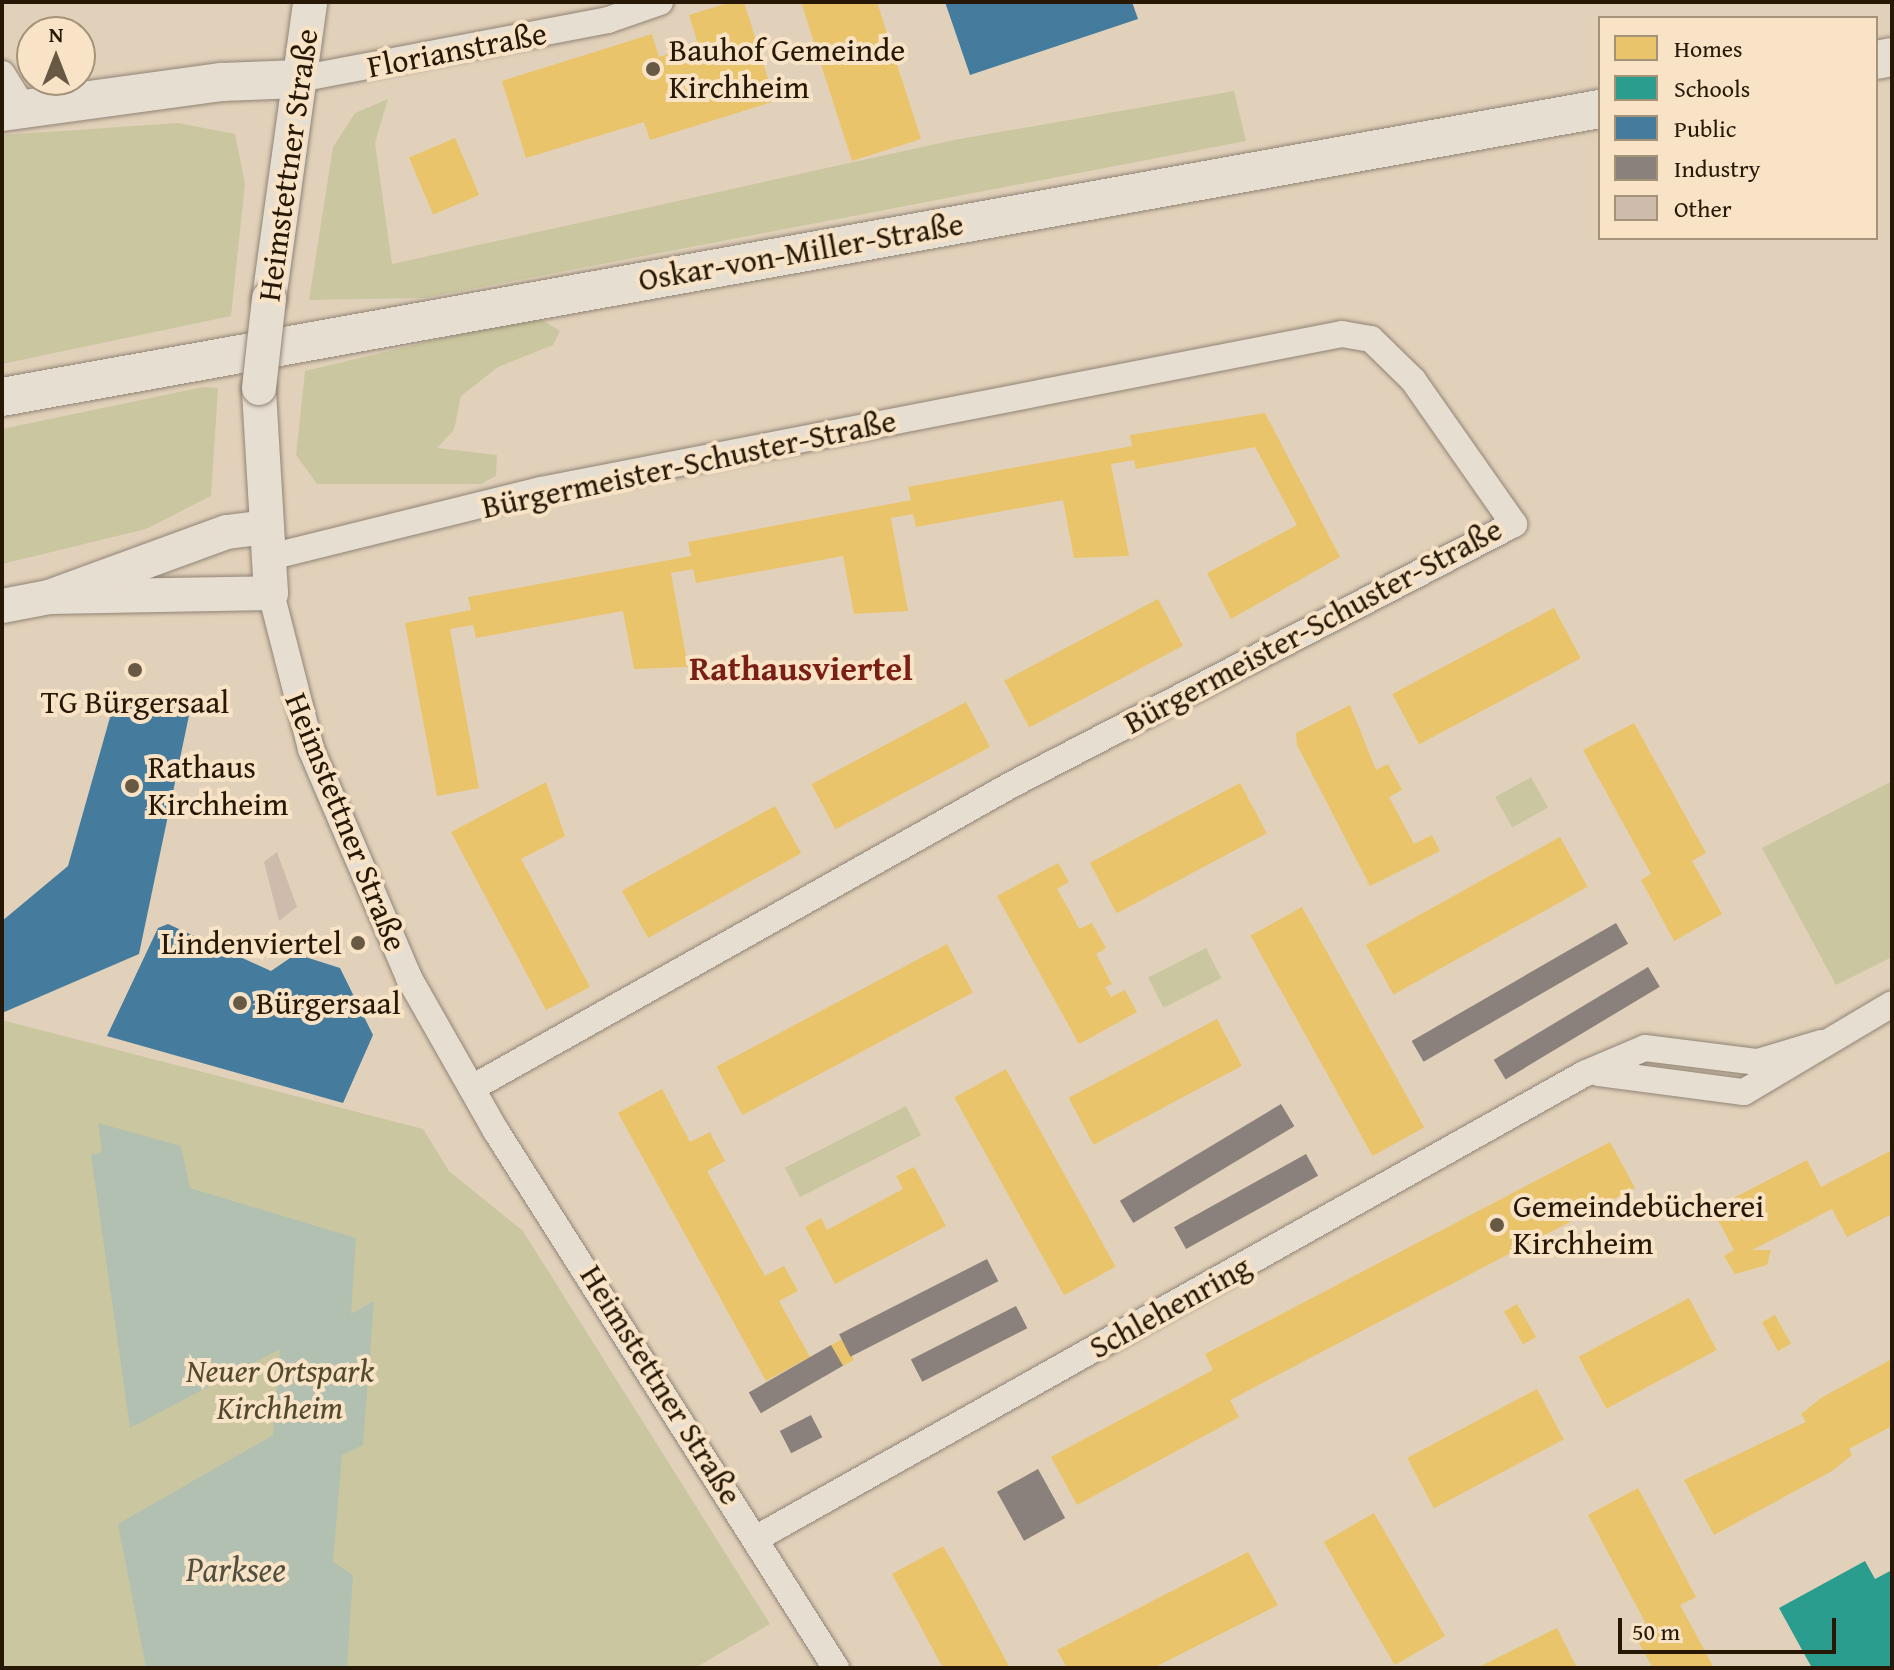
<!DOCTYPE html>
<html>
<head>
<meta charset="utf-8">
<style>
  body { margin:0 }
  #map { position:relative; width:1894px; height:1670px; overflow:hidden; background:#e2d1ba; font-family:"Gentium Book Plus",serif }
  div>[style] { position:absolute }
  .green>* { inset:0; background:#cac7a0; transform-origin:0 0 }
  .water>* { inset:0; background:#b1c0b0 }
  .homes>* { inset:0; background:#e9c46a; transform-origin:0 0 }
  .schools>* { inset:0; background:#2a9d8f }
  .public>* { inset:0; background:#457b9d }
  .industry>* { inset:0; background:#8a817c; transform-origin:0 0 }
  .building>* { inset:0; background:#cebbab }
  .roads { filter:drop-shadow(0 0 2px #908475) drop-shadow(0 0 2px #908475) }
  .minor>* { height:26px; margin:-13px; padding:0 13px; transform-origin:13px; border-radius:13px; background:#e7ded2 }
  .tertiary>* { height:34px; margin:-17px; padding:0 17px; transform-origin:17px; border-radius:17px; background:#e7ded2 }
  .secondary>* { height:38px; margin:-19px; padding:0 19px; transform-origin:19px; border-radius:19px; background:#e7ded2 }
  .bridges { filter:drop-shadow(0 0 2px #908475) drop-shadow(0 0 2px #908475) }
  .tertiary-bridge>* { height:34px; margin:-17px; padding:0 17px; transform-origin:17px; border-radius:17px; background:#e7ded2 }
  .dots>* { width:22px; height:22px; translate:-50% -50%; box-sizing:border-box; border:4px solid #f8e3c6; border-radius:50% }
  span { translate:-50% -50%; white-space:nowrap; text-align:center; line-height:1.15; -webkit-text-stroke:8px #f8e3c6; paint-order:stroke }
  .street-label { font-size:32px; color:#271806 }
  .poi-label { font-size:32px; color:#271806 }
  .left { translate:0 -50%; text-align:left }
  .right { translate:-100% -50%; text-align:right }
  .park-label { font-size:32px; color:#524a2e; font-style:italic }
  .neighbourhood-label { font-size:34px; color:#7a1f14; font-weight:700 }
  .water-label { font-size:34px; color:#505040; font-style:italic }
  .frame { position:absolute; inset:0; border:4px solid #271806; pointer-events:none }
  .legend { position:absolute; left:1598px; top:16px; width:280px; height:224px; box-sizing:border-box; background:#f8e3c6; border:2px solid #a49279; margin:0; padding:10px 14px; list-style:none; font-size:24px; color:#271806 }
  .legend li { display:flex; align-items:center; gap:16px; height:40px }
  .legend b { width:40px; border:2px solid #a49279 }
  .north { position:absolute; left:16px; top:16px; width:80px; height:80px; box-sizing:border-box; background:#f8e3c6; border:2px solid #a49279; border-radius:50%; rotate:0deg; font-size:22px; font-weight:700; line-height:32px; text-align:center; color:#271806 }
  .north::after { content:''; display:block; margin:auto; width:28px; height:36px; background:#685945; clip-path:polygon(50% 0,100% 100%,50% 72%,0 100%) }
  .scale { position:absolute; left:1618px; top:1618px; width:218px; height:36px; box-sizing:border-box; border:4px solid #271806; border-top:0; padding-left:10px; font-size:24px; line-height:28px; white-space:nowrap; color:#271806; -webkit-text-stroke:6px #f8e3c6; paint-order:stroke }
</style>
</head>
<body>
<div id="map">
  <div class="green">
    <i style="clip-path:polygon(1234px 91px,1246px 141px,424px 298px,309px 300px,333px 147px,355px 113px,388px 99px,375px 143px,392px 264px,954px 140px)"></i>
    <i style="clip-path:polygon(178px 123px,235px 134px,245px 184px,231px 316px,2px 364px,2px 135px)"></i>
    <i style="clip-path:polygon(536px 316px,560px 331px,553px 345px,498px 367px,461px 396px,454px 430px,437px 448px,497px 455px,496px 476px,481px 484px,317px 484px,296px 455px,305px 371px)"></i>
    <i style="clip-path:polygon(203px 387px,218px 388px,211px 496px,146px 529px,2px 564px,2px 429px)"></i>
    <i style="left:1531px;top:777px;width:35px;height:41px;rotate:61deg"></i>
    <i style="clip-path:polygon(1892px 781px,1892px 957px,1836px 985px,1762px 848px)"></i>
    <i style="left:1206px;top:948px;width:34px;height:65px;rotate:63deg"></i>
    <i style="clip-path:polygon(2px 1020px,423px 1129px,449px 1171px,523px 1231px,770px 1624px,695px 1668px,2px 1668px)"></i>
    <i style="left:906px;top:1106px;width:33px;height:136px;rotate:63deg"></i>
  </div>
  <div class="water">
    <i style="clip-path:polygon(98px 1123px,181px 1146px,190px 1188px,356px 1238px,351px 1314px,374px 1301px,363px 1445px,342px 1455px,333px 1562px,353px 1575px,347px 1668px,146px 1668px,118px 1524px,273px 1435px,280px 1349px,130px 1428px,91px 1155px,102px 1152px)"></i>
  </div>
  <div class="homes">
    <i style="clip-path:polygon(731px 2px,744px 2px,775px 101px,650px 140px,644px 122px,526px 158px,502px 81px,652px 34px,659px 57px,698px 44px,689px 15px)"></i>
    <i style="clip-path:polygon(801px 2px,877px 2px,921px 139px,852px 161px)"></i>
    <i style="left:455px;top:138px;width:62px;height:50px;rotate:67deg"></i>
    <i style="clip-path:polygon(1265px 413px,1340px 557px,1231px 619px,1207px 573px,1297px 525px,1255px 447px,1136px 469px,1134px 460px,1111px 464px,1129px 556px,1074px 558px,1063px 500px,916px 527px,913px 514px,891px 518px,908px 611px,854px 614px,843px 556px,696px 583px,693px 569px,671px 573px,688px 667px,634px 669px,623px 611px,476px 638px,473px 625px,450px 629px,479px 788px,437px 796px,405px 623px,471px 610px,468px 597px,691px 556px,688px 542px,911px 500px,908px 487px,1132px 446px,1130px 435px)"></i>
    <i style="left:1158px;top:599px;width:53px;height:174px;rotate:62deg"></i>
    <i style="left:1554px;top:608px;width:57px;height:183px;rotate:62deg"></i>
    <i style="left:966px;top:702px;width:51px;height:175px;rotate:62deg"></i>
    <i style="clip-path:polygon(1350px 705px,1376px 770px,1388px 764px,1402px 790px,1389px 797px,1414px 844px,1432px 835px,1440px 851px,1370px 886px,1297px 745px,1296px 733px)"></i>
    <i style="clip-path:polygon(1634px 723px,1706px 853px,1692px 861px,1722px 914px,1674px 941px,1641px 880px,1651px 874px,1583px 750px)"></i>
    <i style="clip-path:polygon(546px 782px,565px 836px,521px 859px,590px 987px,546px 1010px,451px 832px)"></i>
    <i style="left:1240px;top:783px;width:57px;height:170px;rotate:62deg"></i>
    <i style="left:775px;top:806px;width:54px;height:175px;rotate:61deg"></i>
    <i style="left:1560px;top:837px;width:57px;height:222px;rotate:61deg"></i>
    <i style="clip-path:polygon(1058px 863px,1069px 882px,1057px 889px,1073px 917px,1079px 929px,1092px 923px,1106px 948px,1096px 954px,1112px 984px,1105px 987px,1111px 997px,1125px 990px,1137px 1012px,1079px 1044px,997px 896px)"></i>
    <i style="left:1302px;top:907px;width:252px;height:59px;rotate:61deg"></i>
    <i style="left:947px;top:944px;width:55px;height:261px;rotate:62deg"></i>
    <i style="left:1217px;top:1019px;width:53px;height:168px;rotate:62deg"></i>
    <i style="left:1006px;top:1069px;width:226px;height:59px;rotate:61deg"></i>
    <i style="clip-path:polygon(662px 1089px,690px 1142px,710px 1132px,717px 1146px,725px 1161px,707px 1171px,765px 1276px,784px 1266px,798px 1291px,779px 1301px,810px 1357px,766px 1381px,618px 1113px)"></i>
    <i style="clip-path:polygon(1610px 1142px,1635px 1188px,1230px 1400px,1239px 1417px,1077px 1505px,1051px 1457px,1213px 1370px,1205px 1354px)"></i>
    <i style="clip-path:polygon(1892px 1150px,1892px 1214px,1847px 1237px,1832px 1209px,1752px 1250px,1771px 1250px,1767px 1265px,1735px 1274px,1724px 1256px,1734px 1250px,1712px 1209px,1807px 1160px,1821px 1187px)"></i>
    <i style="clip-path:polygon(914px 1167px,946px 1226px,835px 1284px,805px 1227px,821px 1218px,827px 1230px,903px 1189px,896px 1176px)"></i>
    <i style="left:1689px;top:1298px;width:59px;height:125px;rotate:62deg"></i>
    <i style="left:1517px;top:1304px;width:38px;height:15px;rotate:60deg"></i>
    <i style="left:1775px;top:1315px;width:33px;height:15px;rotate:61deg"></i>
    <i style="left:842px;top:1339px;width:24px;height:13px;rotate:60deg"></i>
    <i style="clip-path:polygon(1892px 1359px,1892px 1426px,1849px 1449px,1852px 1455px,1832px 1471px,1714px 1535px,1684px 1480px,1806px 1422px,1801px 1414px,1821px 1398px)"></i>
    <i style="left:1537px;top:1389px;width:57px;height:147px;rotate:62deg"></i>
    <i style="clip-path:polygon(1638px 1488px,1696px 1597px,1680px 1605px,1714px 1668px,1653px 1668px,1632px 1631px,1646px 1624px,1588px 1515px)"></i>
    <i style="left:1374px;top:1513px;width:142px;height:58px;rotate:60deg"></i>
    <i style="clip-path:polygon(943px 1546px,966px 1586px,1010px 1668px,943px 1668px,903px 1594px,892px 1574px)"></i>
    <i style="clip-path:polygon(1248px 1552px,1278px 1605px,1153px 1668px,1067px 1668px,1057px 1650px)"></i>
    <i style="clip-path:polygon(1557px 1628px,1577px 1668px,1477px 1668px)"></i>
  </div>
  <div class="schools">
    <i style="clip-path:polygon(1865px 1561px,1875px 1579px,1892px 1570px,1892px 1667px,1812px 1668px,1779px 1608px)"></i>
  </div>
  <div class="public">
    <i style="clip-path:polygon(945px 2px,1132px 2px,1138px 19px,970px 75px)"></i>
    <i style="clip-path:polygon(116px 696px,191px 706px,139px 954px,2px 1013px,2px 921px,68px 866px)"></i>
    <i style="clip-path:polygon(168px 924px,271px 971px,296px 954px,340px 968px,373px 1035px,343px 1103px,107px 1036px,158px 928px)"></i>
  </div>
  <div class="industry">
    <i style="left:1616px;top:923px;width:24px;height:236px;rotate:60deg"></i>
    <i style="left:1648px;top:967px;width:23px;height:180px;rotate:59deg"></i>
    <i style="left:1281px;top:1104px;width:26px;height:188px;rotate:59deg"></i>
    <i style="left:1306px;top:1154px;width:25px;height:151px;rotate:61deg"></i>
    <i style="left:987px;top:1259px;width:25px;height:166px;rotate:63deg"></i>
    <i style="left:1016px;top:1306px;width:25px;height:118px;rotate:63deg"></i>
    <i style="left:831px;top:1345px;width:24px;height:95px;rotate:60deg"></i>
    <i style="left:811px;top:1415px;width:25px;height:35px;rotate:63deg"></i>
    <i style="left:1038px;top:1469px;width:56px;height:47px;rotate:61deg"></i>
  </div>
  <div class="building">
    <i style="clip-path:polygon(277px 852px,297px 907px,279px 921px,264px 862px)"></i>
  </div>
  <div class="roads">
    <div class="minor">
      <i style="left:2px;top:74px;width:40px;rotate:58deg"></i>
      <i style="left:299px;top:79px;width:315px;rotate:-10.8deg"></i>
      <i style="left:608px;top:20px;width:55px;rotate:-19.1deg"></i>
      <i style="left:266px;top:558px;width:283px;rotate:-13.9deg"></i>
      <i style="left:541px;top:490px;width:816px;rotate:-11.02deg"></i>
      <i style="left:1342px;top:334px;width:29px;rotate:10deg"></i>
      <i style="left:1371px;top:339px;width:59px;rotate:44.3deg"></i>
      <i style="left:1413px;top:380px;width:176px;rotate:55deg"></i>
      <i style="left:1514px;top:524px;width:567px;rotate:152.58deg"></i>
      <i style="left:1011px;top:785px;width:618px;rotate:150.66deg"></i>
      <i style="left:271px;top:593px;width:161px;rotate:75.6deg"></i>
      <i style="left:311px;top:749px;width:249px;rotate:66.8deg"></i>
      <i style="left:409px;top:978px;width:176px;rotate:60.4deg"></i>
      <i style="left:496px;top:1131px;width:636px;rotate:57.66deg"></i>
      <i style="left:1599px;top:1073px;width:146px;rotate:7.5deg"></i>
      <i style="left:1744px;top:1092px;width:172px;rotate:-30.7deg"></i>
      <i style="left:755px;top:1539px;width:951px;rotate:-29.29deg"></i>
      <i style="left:1584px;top:1074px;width:66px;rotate:-23.1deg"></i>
      <i style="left:1645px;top:1048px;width:114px;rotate:7.1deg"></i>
      <i style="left:1758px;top:1062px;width:66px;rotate:-16.8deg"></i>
    </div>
    <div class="tertiary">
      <i style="left:269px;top:299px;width:300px;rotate:-82.1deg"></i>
      <i style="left:49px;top:597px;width:222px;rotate:-1deg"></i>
      <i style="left:271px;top:593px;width:205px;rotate:-93.4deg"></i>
      <i style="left:2px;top:606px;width:48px;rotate:-10.8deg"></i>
      <i style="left:49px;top:597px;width:189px;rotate:-20.1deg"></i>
      <i style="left:227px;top:532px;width:35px;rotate:-7deg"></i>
    </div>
    <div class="secondary">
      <i style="left:1876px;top:60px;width:16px;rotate:-11deg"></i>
      <i style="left:2px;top:112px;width:222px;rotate:-7.8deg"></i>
      <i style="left:222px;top:82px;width:77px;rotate:-2.2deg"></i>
      <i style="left:2px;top:397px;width:1624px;rotate:-10.22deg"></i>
    </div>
  </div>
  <div class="bridges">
    <div class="tertiary-bridge">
      <i style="left:259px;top:388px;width:90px;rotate:-83.6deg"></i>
    </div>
  </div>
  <div class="dots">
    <i style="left:653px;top:69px;background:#685945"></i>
    <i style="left:135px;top:670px;background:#685945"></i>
    <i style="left:132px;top:786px;background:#685945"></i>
    <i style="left:358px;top:943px;background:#685945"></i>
    <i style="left:240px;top:1003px;background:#685945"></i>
    <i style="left:1497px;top:1225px;background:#685945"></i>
  </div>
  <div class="street-label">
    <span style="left:457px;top:50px;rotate:-11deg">Florianstraße</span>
    <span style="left:288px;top:165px;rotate:-82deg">Heimstettner Straße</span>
    <span style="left:801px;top:252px;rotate:-10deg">Oskar-von-Miller-Straße</span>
    <span style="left:689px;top:464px;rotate:-12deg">Bürgermeister-Schuster-Straße</span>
    <span style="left:1313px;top:626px;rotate:-28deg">Bürgermeister-Schuster-Straße</span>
    <span style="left:346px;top:822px;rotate:68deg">Heimstettner Straße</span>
    <span style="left:1170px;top:1307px;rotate:-29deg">Schlehenring</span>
    <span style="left:661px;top:1385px;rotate:58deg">Heimstettner Straße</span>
  </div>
  <div class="poi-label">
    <span class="left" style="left:669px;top:69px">Bauhof Gemeinde<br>Kirchheim</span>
    <span style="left:135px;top:702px">TG Bürgersaal</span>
    <span class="left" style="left:148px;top:786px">Rathaus<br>Kirchheim</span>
    <span class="right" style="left:342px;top:943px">Lindenviertel</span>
    <span class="left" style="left:256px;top:1003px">Bürgersaal</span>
    <span class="left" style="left:1513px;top:1225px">Gemeindebücherei<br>Kirchheim</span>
  </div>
  <div class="park-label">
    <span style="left:280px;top:1390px">Neuer Ortspark<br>Kirchheim</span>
  </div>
  <div class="neighbourhood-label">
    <span style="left:801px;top:668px">Rathausviertel</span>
  </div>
  <div class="water-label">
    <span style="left:236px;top:1569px">Parksee</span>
  </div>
  <div class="frame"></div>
  <ul class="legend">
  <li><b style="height:22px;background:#e9c46a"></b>Homes</li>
  <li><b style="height:22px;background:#2a9d8f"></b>Schools</li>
  <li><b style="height:22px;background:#457b9d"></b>Public</li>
  <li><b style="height:22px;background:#8a817c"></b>Industry</li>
  <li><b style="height:22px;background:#cebbab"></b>Other</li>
  </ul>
  <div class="north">N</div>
  <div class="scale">50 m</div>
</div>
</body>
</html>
